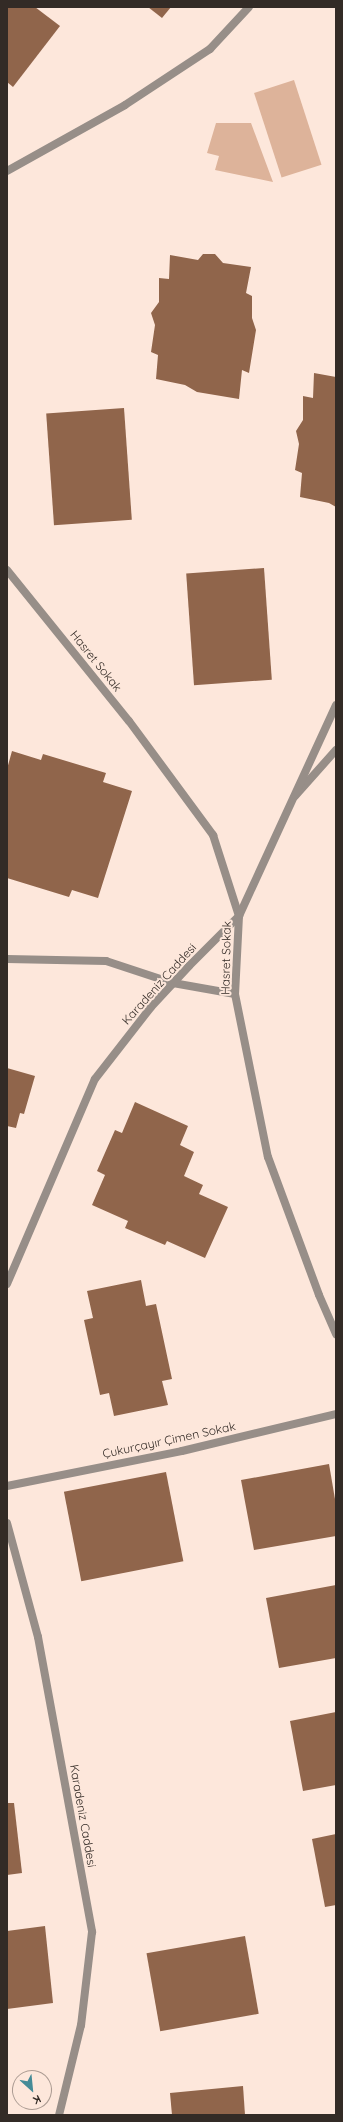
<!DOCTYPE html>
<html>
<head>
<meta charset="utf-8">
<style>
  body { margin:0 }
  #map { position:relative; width:343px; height:2122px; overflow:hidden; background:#fde7db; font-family:Quicksand,sans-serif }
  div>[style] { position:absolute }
  .green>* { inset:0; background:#ddb39a; transform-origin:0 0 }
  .building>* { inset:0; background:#90654b; transform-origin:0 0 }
  .service>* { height:8px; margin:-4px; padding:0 4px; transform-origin:4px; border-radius:4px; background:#978e88 }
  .minor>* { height:8px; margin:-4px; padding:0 4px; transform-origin:4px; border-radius:4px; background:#978e88 }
  .tertiary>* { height:8px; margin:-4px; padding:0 4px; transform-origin:4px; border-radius:4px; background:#978e88 }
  span { translate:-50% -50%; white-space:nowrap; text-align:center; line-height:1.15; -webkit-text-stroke:4px #fde7db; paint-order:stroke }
  .street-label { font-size:12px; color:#332b26 }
  .frame { position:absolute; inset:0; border:8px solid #332b26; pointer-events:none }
  .north { position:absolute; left:12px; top:2070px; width:40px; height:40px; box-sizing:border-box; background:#fde7db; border:1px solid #ac9c93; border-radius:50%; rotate:153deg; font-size:11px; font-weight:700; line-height:16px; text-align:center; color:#332b26 }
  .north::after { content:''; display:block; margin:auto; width:14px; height:18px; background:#458b97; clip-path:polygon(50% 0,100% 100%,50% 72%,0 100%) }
</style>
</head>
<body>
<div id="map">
  <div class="green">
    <i style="left:294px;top:80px;width:89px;height:42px;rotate:72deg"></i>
    <i style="clip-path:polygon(216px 123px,251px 123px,273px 182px,215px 170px,219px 156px,207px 153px)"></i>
  </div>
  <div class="building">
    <i style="clip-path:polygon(7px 7px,35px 7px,60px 26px,13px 87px,7px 82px)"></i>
    <i style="clip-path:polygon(148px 7px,171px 7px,162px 18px)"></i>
    <i style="clip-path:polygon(203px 254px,215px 254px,223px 263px,251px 267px,246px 293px,252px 296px,252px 318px,256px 330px,249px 373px,242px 370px,239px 399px,197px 392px,185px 385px,156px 379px,158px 355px,151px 352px,155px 325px,151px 313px,159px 302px,159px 278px,169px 279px,170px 255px,198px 260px)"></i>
    <i style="clip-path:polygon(314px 373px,336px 377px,336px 507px,329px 503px,300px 497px,302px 473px,295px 470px,299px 444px,296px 431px,303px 420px,303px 396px,313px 398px)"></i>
    <i style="left:124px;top:408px;width:112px;height:78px;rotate:86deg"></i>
    <i style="left:264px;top:568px;width:112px;height:78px;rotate:86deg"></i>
    <i style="clip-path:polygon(12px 751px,41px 760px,43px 754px,106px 773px,103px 782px,132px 791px,98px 898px,72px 890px,69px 897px,7px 878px,7px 769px)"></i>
    <i style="clip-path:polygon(7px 1068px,35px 1076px,24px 1114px,20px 1113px,16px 1128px,7px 1126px)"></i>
    <i style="clip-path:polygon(135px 1102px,188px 1126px,180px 1145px,194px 1152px,184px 1176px,203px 1185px,199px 1194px,228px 1207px,205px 1258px,167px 1241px,165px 1245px,125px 1228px,128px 1221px,92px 1205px,105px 1175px,97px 1171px,115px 1130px,122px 1133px)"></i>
    <i style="clip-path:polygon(141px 1280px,146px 1306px,156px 1304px,172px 1379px,162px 1381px,168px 1405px,114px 1416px,109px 1393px,100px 1395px,84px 1320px,93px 1318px,87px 1291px)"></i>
    <i style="clip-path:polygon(329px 1464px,336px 1505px,336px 1536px,254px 1550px,241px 1480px)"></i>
    <i style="left:166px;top:1472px;width:91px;height:104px;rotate:79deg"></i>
    <i style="clip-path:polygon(336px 1585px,336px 1658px,279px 1668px,266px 1598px)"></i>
    <i style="clip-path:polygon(336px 1712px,336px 1785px,303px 1791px,290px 1721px)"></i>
    <i style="clip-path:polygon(7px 1803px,14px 1803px,22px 1873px,7px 1875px)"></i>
    <i style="clip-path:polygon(336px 1834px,336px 1905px,325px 1907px,312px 1839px)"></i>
    <i style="clip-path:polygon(45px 1926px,53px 2003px,7px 2009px,7px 1931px)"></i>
    <i style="left:245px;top:1936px;width:79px;height:100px;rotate:80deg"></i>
    <i style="clip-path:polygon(243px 2086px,245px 2115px,172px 2115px,170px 2093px)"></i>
  </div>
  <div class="service">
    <i style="left:295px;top:796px;width:62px;rotate:-48.3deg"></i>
  </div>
  <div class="minor">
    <i style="left:7px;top:171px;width:135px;rotate:-29.2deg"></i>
    <i style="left:125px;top:105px;width:102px;rotate:-33.4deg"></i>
    <i style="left:210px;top:49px;width:57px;rotate:-47.1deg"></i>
    <i style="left:7px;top:959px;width:99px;rotate:1.2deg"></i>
    <i style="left:106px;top:961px;width:71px;rotate:18.2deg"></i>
    <i style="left:173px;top:983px;width:63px;rotate:10.1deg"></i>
    <i style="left:7px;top:1486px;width:178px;rotate:-11.3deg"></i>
    <i style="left:182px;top:1451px;width:158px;rotate:-13.5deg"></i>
    <i style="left:7px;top:1523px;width:118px;rotate:74.8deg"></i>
    <i style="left:38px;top:1637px;width:300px;rotate:79.6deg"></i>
    <i style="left:92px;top:1932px;width:94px;rotate:96.7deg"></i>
    <i style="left:81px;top:2025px;width:93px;rotate:103.7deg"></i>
  </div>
  <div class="tertiary">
    <i style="left:7px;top:570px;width:194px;rotate:51.1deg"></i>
    <i style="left:129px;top:721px;width:142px;rotate:53.6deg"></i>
    <i style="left:213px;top:835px;width:85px;rotate:72.2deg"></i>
    <i style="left:239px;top:916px;width:78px;rotate:92.9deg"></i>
    <i style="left:235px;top:994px;width:166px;rotate:78.6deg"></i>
    <i style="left:268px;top:1157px;width:147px;rotate:69.7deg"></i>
    <i style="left:319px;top:1295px;width:43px;rotate:66.4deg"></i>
    <i style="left:7px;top:1284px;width:223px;rotate:-66.8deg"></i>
    <i style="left:95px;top:1079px;width:91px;rotate:-52.1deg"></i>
    <i style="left:151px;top:1007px;width:56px;rotate:-47.2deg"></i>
    <i style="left:189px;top:966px;width:71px;rotate:-45deg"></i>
    <i style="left:239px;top:916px;width:232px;rotate:-65.3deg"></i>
  </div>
  <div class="street-label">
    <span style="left:96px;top:661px;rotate:51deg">Hasret Sokak</span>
    <span style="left:226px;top:958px;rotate:-89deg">Hasret Sokak</span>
    <span style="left:159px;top:984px;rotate:-48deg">Karadeniz Caddesi</span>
    <span style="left:169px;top:1440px;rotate:-12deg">Çukurçayır Çimen Sokak</span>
    <span style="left:83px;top:1816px;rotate:80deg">Karadeniz Caddesi</span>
  </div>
  <div class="frame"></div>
  <div class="north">K</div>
</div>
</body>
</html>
